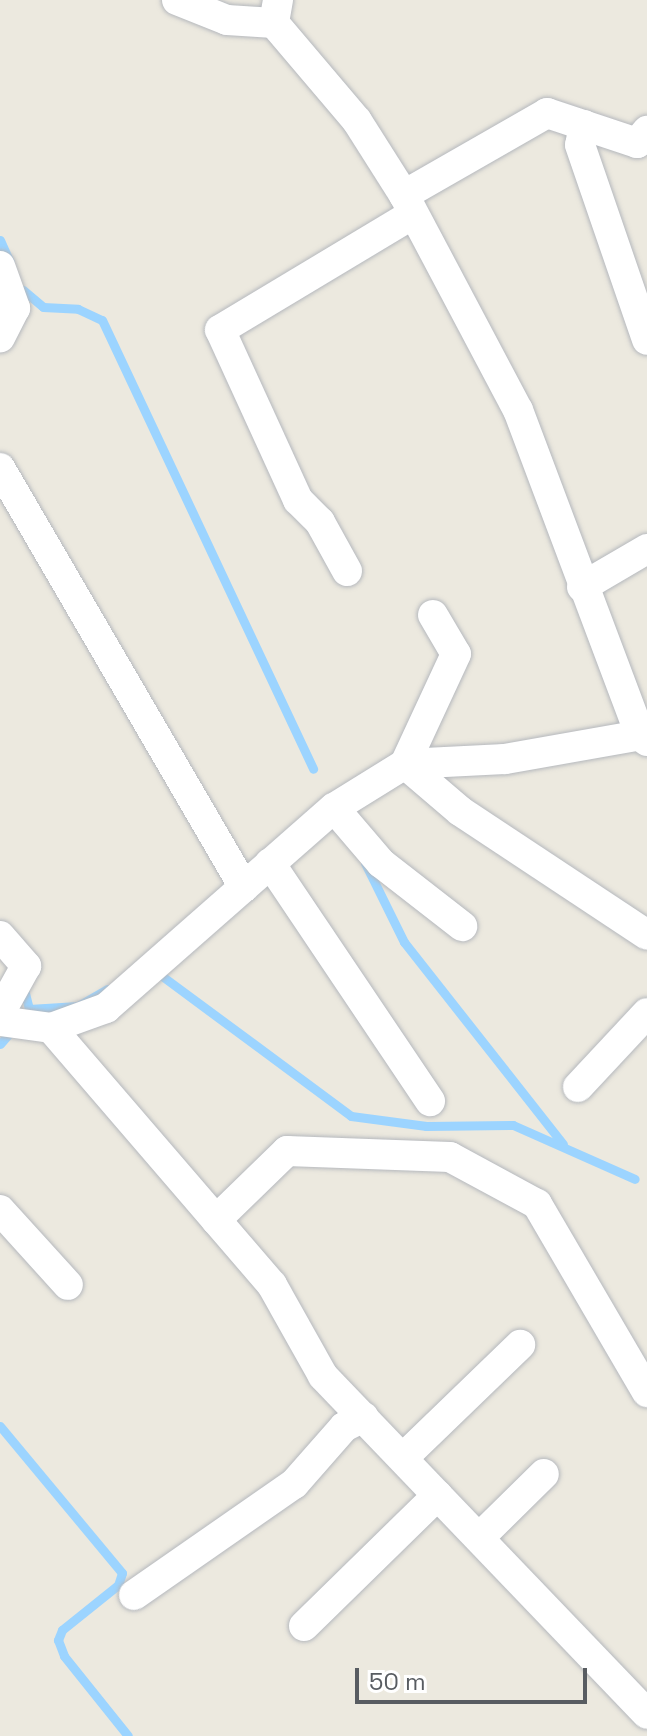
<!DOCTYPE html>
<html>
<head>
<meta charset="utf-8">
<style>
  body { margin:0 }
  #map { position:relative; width:647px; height:1736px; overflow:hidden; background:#ece9df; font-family:"Space Grotesk",sans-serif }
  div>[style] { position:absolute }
  .stream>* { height:9px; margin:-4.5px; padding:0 4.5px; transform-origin:4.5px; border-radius:4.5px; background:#9cd4ff }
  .roads { filter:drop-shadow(0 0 2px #b5b8bd) drop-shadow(0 0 2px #b5b8bd) }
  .minor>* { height:30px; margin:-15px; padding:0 15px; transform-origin:15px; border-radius:15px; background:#fff }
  span { translate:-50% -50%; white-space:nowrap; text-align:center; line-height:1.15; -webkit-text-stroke:7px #fff; paint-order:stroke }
  .scale { position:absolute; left:355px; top:1668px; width:232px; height:36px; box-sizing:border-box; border:4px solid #585c61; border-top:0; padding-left:10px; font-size:24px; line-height:28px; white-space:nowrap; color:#585c61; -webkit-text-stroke:6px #fff; paint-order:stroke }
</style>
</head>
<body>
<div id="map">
  <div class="stream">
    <i style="left:0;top:240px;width:24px;rotate:66deg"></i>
    <i style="left:23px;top:290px;width:26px;rotate:40deg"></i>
    <i style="left:43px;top:307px;width:35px;rotate:3deg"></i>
    <i style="left:78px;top:309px;width:26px;rotate:25deg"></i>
    <i style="left:102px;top:320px;width:496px;rotate:64.8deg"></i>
    <i style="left:365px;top:863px;width:88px;rotate:63.7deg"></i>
    <i style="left:404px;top:942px;width:257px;rotate:51.8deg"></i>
    <i style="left:162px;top:976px;width:235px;rotate:36.5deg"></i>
    <i style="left:351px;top:1116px;width:76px;rotate:7.6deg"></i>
    <i style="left:426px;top:1126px;width:87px;rotate:-0.7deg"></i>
    <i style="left:513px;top:1125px;width:133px;rotate:23.9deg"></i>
    <i style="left:24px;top:989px;width:21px;rotate:76deg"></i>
    <i style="left:29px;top:1009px;width:49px;rotate:-3.5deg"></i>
    <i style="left:78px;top:1006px;width:34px;rotate:-30deg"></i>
    <i style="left:0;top:1044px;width:23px;rotate:-49deg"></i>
    <i style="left:0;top:1426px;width:191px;rotate:50.3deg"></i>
    <i style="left:122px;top:1573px;width:13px;rotate:108deg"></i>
    <i style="left:118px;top:1585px;width:72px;rotate:141.2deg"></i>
    <i style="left:62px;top:1630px;width:11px;rotate:112deg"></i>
    <i style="left:58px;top:1640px;width:17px;rotate:69deg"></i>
    <i style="left:64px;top:1656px;width:102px;rotate:51.3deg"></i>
  </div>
  <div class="roads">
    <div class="minor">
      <i style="left:177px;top:0;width:54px;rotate:21.8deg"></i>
      <i style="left:227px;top:20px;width:47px;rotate:3.7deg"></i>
      <i style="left:278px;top:0;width:23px;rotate:100deg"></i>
      <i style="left:274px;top:23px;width:128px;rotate:49.7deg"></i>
      <i style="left:357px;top:121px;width:88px;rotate:57.6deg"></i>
      <i style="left:404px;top:195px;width:243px;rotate:62.1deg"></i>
      <i style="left:518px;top:410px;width:347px;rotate:69.4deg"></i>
      <i style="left:640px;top:735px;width:9px;rotate:41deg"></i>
      <i style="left:584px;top:125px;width:20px;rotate:101deg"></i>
      <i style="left:580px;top:145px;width:206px;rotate:71deg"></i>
      <i style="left:404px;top:195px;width:165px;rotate:-29.8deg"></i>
      <i style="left:547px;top:113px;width:95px;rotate:18.4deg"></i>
      <i style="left:637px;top:143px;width:16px;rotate:-50deg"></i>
      <i style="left:0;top:266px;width:45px;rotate:70.3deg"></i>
      <i style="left:15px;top:308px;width:33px;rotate:117deg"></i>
      <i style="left:0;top:468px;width:485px;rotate:59.8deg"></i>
      <i style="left:347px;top:571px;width:56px;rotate:-118.9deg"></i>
      <i style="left:320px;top:522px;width:31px;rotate:-135deg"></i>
      <i style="left:298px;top:500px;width:187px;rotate:-114.6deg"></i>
      <i style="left:220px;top:330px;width:225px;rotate:-31deg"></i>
      <i style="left:582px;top:587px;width:75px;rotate:-30.3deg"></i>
      <i style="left:433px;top:615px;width:45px;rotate:59.5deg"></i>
      <i style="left:456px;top:654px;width:121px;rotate:114.9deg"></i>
      <i style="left:405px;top:764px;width:72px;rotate:40.5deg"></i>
      <i style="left:460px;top:811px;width:224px;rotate:33.5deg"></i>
      <i style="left:334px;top:808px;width:72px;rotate:49.5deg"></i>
      <i style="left:381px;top:863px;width:103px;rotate:37.9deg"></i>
      <i style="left:270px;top:863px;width:287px;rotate:56.1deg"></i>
      <i style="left:0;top:936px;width:40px;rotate:49deg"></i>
      <i style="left:26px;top:966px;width:54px;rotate:119deg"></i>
      <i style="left:0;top:1021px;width:51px;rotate:7.8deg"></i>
      <i style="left:51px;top:1028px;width:59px;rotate:-20deg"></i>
      <i style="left:106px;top:1008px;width:303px;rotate:-41.3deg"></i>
      <i style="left:334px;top:808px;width:84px;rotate:-31.8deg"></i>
      <i style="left:405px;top:764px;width:100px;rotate:-2.9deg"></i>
      <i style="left:505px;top:759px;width:144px;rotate:-10deg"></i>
      <i style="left:51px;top:1028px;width:339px;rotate:49.3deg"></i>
      <i style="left:272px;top:1285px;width:104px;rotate:60.7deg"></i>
      <i style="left:323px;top:1376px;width:468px;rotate:46.2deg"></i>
      <i style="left:578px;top:1087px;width:101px;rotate:-47deg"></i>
      <i style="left:0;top:1210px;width:101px;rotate:47.8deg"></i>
      <i style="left:216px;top:1220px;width:99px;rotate:-44.2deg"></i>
      <i style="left:287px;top:1151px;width:163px;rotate:2.1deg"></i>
      <i style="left:450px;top:1157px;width:99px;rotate:28.4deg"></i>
      <i style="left:537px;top:1204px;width:218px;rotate:59.7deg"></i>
      <i style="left:403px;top:1458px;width:163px;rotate:-44deg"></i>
      <i style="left:479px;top:1538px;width:91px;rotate:-44.6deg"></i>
      <i style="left:134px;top:1595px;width:195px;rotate:-34.8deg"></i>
      <i style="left:294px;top:1484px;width:76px;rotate:-48.7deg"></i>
      <i style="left:344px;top:1427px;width:22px;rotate:-27deg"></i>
      <i style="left:304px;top:1626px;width:187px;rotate:-44.4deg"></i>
    </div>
  </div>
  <div class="scale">50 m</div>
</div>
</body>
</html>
